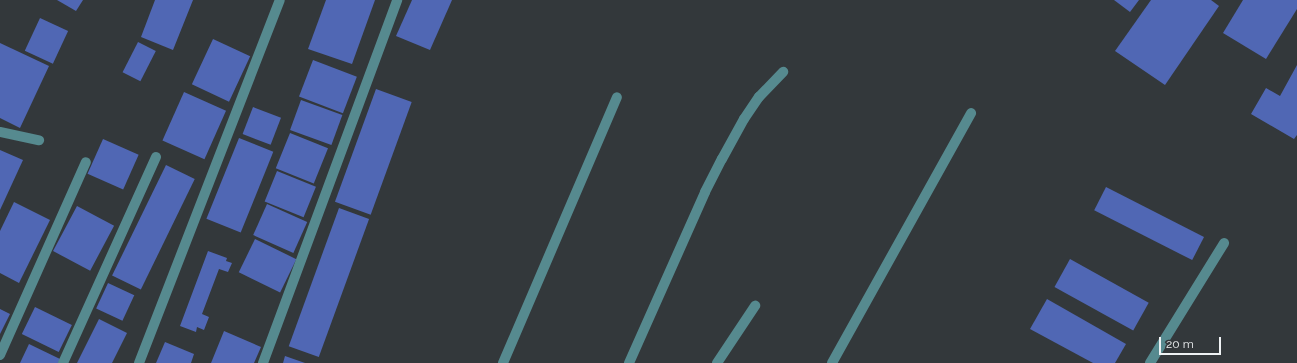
<!DOCTYPE html>
<html>
<head>
<meta charset="utf-8">
<style>
  body { margin:0 }
  #map { position:relative; width:1297px; height:363px; overflow:hidden; background:#33383b; font-family:Raleway,sans-serif }
  div>[style] { position:absolute }
  .building>* { inset:0; background:#5067b4; transform-origin:0 0 }
  .minor>* { height:10px; margin:-5px; padding:0 5px; transform-origin:5px; border-radius:5px; background:#568a8f }
  span { translate:-50% -50%; white-space:nowrap; text-align:center; line-height:1.15; -webkit-text-stroke:3px #33383b; paint-order:stroke }
  .scale { position:absolute; left:1159px; top:337px; width:62px; height:18px; box-sizing:border-box; border:2px solid #eff2f4; border-top:0; padding-left:5px; font-size:12px; line-height:14px; white-space:nowrap; color:#eff2f4; -webkit-text-stroke:3px #33383b; paint-order:stroke }
</style>
</head>
<body>
<div id="map">
  <div class="building">
    <i style="clip-path:polygon(57px 0,83px 0,76px 11px)"></i>
    <i style="clip-path:polygon(155px 0,193px 0,173px 50px,141px 37px)"></i>
    <i style="clip-path:polygon(326px 0,375px 0,352px 64px,308px 49px)"></i>
    <i style="clip-path:polygon(412px 0,452px 0,430px 50px,396px 36px)"></i>
    <i style="clip-path:polygon(1114px 0,1139px 0,1130px 12px)"></i>
    <i style="clip-path:polygon(1151px 0,1211px 0,1219px 6px,1165px 85px,1115px 51px)"></i>
    <i style="clip-path:polygon(1243px 0,1297px 0,1297px 9px,1266px 59px,1223px 33px)"></i>
    <i style="left:40px;top:18px;width:31px;height:36px;rotate:25deg"></i>
    <i style="left:213px;top:39px;width:41px;height:50px;rotate:25deg"></i>
    <i style="left:138px;top:42px;width:20px;height:34px;rotate:27deg"></i>
    <i style="clip-path:polygon(0 43px,49px 66px,20px 128px,0 118px)"></i>
    <i style="left:313px;top:60px;width:47px;height:39px;rotate:21deg"></i>
    <i style="clip-path:polygon(1297px 65px,1297px 135px,1294px 139px,1251px 114px,1266px 88px,1280px 96px)"></i>
    <i style="left:376px;top:89px;width:38px;height:120px;rotate:20deg"></i>
    <i style="left:184px;top:92px;width:46px;height:53px;rotate:24deg"></i>
    <i style="left:301px;top:100px;width:44px;height:32px;rotate:20deg"></i>
    <i style="left:253px;top:107px;width:30px;height:29px;rotate:21deg"></i>
    <i style="left:290px;top:133px;width:41px;height:38px;rotate:22deg"></i>
    <i style="left:239px;top:138px;width:37px;height:87px;rotate:22deg"></i>
    <i style="left:103px;top:139px;width:39px;height:38px;rotate:24deg"></i>
    <i style="clip-path:polygon(0 150px,23px 160px,0 210px)"></i>
    <i style="left:166px;top:165px;width:32px;height:123px;rotate:26deg"></i>
    <i style="left:277px;top:171px;width:42px;height:33px;rotate:22deg"></i>
    <i style="left:1106px;top:187px;width:110px;height:26px;rotate:27deg"></i>
    <i style="clip-path:polygon(14px 202px,50px 220px,19px 283px,0 273px,0 231px)"></i>
    <i style="left:267px;top:204px;width:44px;height:34px;rotate:24deg"></i>
    <i style="left:77px;top:206px;width:42px;height:51px;rotate:28deg"></i>
    <i style="left:339px;top:208px;width:32px;height:147px;rotate:20deg"></i>
    <i style="left:255px;top:239px;width:46px;height:37px;rotate:26deg"></i>
    <i style="clip-path:polygon(208px 251px,227px 258px,226px 261px,232px 263px,228px 272px,219px 269px,202px 314px,209px 317px,204px 330px,197px 327px,196px 332px,180px 326px)"></i>
    <i style="left:1070px;top:259px;width:90px;height:32px;rotate:29deg"></i>
    <i style="left:108px;top:283px;width:29px;height:28px;rotate:25deg"></i>
    <i style="clip-path:polygon(1047px 299px,1126px 344px,1115px 363px,1093px 363px,1030px 329px)"></i>
    <i style="left:35px;top:307px;width:41px;height:30px;rotate:26deg"></i>
    <i style="clip-path:polygon(0 309px,10px 314px,0 334px)"></i>
    <i style="clip-path:polygon(99px 319px,127px 333px,112px 363px,77px 363px)"></i>
    <i style="clip-path:polygon(224px 331px,261px 347px,254px 363px,211px 363px)"></i>
    <i style="clip-path:polygon(165px 342px,194px 354px,191px 363px,156px 363px)"></i>
    <i style="clip-path:polygon(29px 344px,60px 359px,58px 363px,20px 363px)"></i>
    <i style="clip-path:polygon(285px 356px,305px 363px,283px 363px)"></i>
  </div>
  <div class="minor">
    <i style="left:0;top:132px;width:40px;rotate:12deg"></i>
    <i style="left:0;top:355px;width:211px;rotate:-66deg"></i>
    <i style="left:63px;top:363px;width:226px;rotate:-65.7deg"></i>
    <i style="left:139px;top:363px;width:389px;rotate:-68.8deg"></i>
    <i style="left:263px;top:363px;width:387px;rotate:-69.7deg"></i>
    <i style="left:503px;top:363px;width:289px;rotate:-66.8deg"></i>
    <i style="left:629px;top:363px;width:187px;rotate:-66deg"></i>
    <i style="left:705px;top:192px;width:37px;rotate:-63deg"></i>
    <i style="left:722px;top:159px;width:46px;rotate:-61.2deg"></i>
    <i style="left:744px;top:119px;width:27px;rotate:-56deg"></i>
    <i style="left:759px;top:97px;width:35px;rotate:-46deg"></i>
    <i style="left:717px;top:363px;width:69px;rotate:-56.3deg"></i>
    <i style="left:832px;top:363px;width:286px;rotate:-60.9deg"></i>
    <i style="left:1150px;top:363px;width:141px;rotate:-58.3deg"></i>
  </div>
  <div class="scale">20 m</div>
</div>
</body>
</html>
